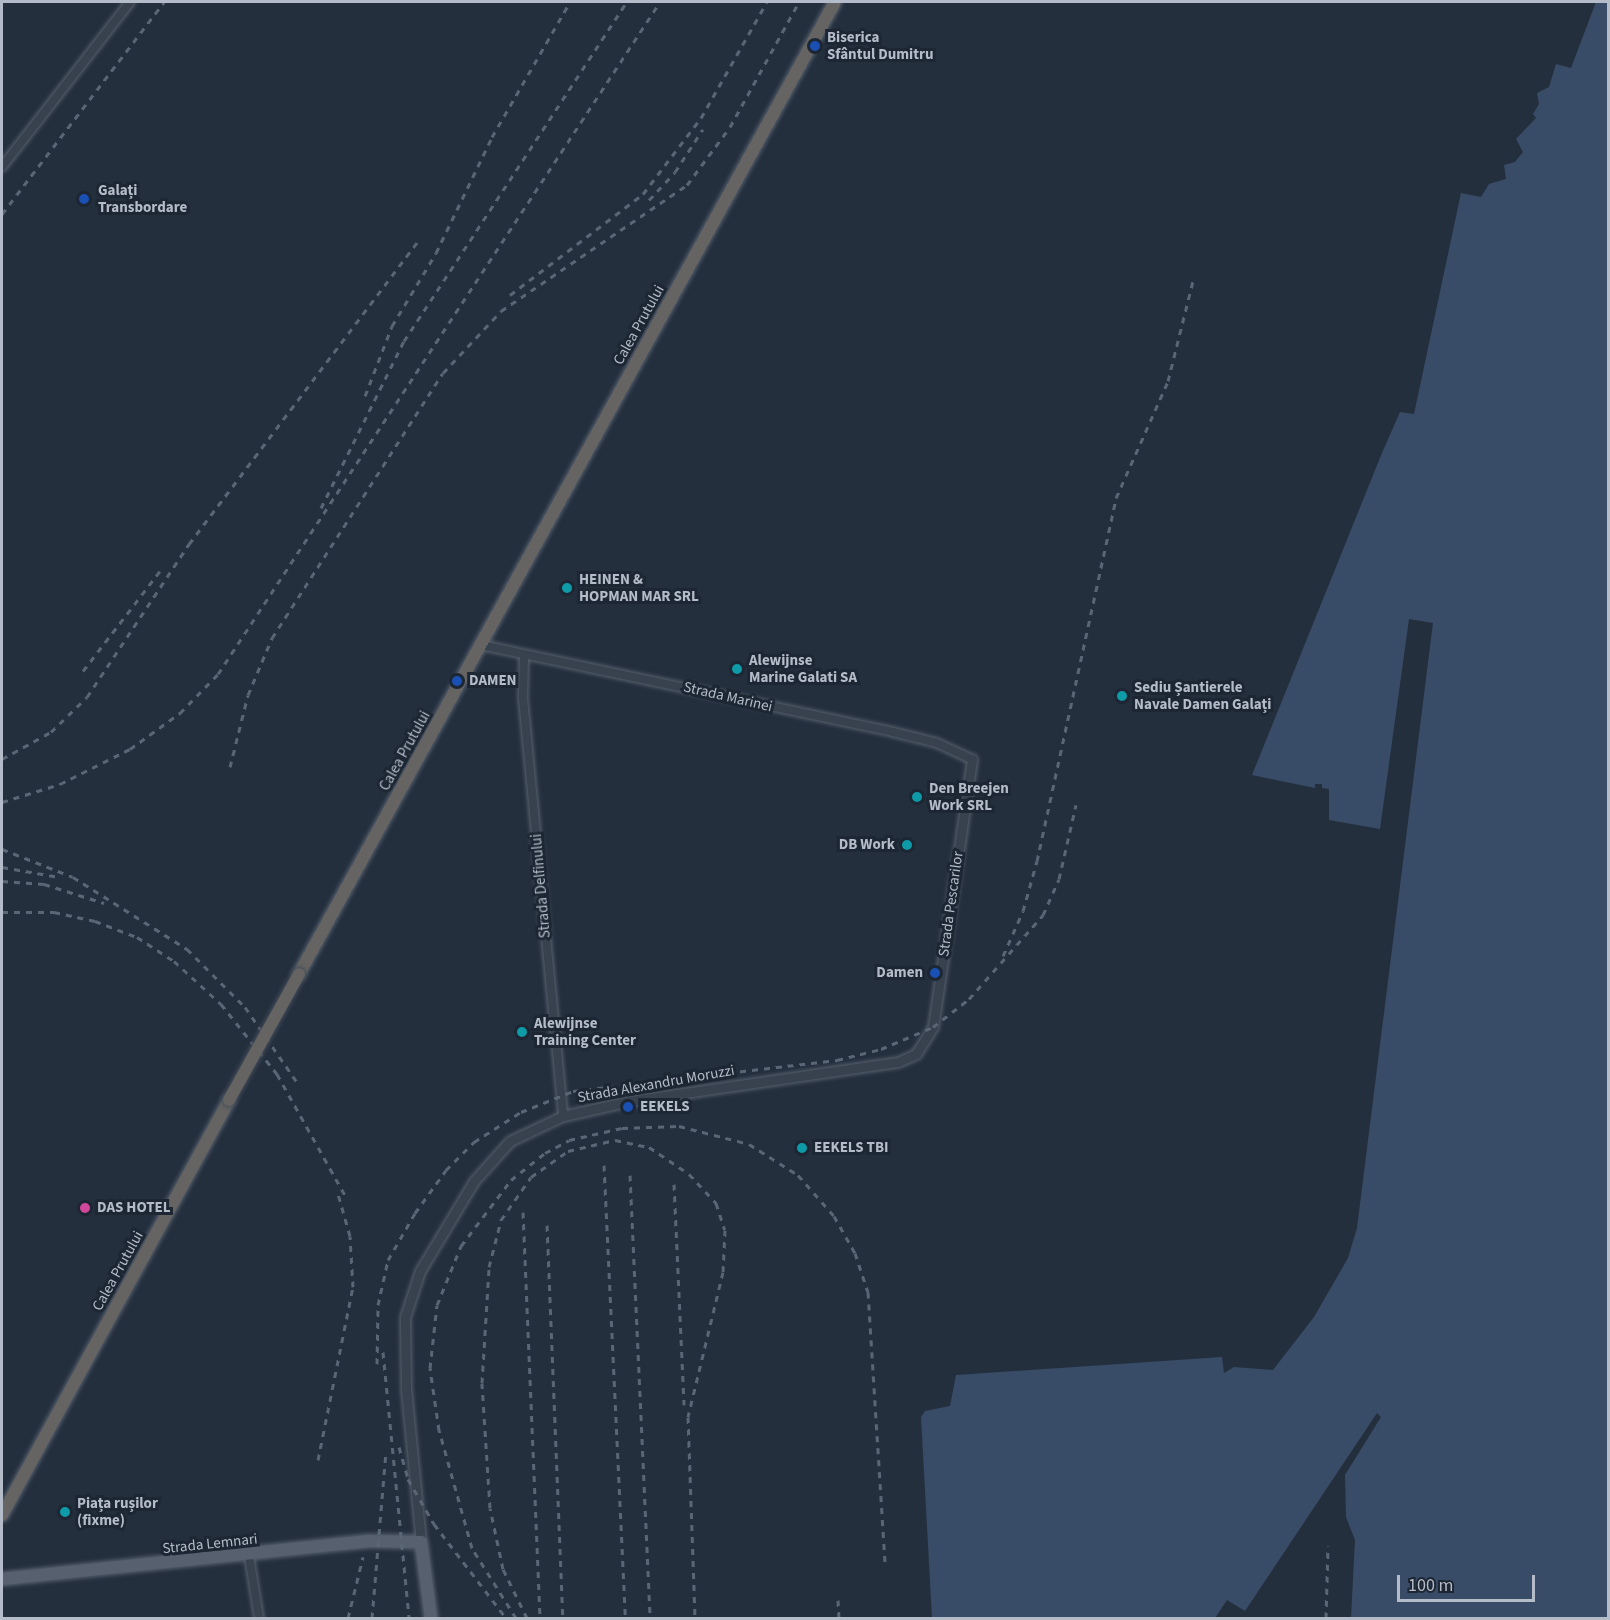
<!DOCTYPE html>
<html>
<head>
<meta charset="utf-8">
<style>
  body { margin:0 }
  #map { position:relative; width:1610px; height:1620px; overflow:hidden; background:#242f3e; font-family:"Source Sans 3",sans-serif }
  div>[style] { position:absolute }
  .water>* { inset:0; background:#394c67 }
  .roads { filter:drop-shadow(0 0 2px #565f6c) drop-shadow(0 0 2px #565f6c) }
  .minor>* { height:8px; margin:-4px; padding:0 4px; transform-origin:4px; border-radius:4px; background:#38414e }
  .tertiary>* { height:9px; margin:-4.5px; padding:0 4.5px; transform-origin:4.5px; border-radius:4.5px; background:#38414e }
  .primary>* { height:12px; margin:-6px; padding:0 6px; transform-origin:6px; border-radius:6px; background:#56606e }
  .trunk>* { height:12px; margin:-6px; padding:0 6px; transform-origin:6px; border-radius:6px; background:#656462 }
  .rail>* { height:3px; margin-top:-1.5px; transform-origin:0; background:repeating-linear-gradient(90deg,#5a6575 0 6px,transparent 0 12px) }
  .bridges { filter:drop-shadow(0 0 2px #434c59) drop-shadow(0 0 2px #434c59) }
  .trunk-bridge>* { height:12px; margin:-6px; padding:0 6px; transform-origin:6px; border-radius:6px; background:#656462 }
  .dots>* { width:16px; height:16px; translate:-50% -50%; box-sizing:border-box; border:3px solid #1d2633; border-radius:50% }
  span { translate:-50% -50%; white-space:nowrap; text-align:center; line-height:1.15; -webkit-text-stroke:6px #1d2633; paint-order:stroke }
  .poi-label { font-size:15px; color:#b4bcc9; font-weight:700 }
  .left { translate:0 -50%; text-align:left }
  .right { translate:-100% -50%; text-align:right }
  .street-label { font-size:15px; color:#b4bcc9 }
  .frame { position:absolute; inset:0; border:3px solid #b4bcc9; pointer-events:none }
  .scale { position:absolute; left:1397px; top:1575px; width:138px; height:27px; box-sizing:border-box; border:3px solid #b4bcc9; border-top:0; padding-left:8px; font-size:18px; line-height:21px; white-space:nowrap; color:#b4bcc9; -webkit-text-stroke:4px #1d2633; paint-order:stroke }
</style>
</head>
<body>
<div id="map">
  <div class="water">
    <i style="clip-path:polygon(1596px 2px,1608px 2px,1608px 1618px,1351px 1618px,1355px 1540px,1346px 1517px,1345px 1475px,1381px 1417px,1377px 1413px,1245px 1611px,1227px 1600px,1215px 1618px,932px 1618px,921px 1417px,925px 1411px,950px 1406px,956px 1375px,1222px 1357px,1224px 1373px,1234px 1367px,1273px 1370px,1314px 1317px,1348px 1258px,1357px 1228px,1433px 623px,1409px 619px,1380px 829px,1329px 820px,1329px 789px,1322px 788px,1322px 784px,1315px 784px,1315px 788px,1252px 775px,1382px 453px,1400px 412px,1414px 414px,1461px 193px,1481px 197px,1489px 184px,1506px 179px,1504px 165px,1515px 162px,1523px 152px,1516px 139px,1536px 118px,1533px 114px,1539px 104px,1537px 93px,1549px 87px,1556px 64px,1571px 68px)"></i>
  </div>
  <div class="roads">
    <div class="minor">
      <i style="left:2px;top:167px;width:209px;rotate:-52.2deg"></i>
      <i style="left:481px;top:645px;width:421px;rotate:11.9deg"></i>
      <i style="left:893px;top:732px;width:45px;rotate:14deg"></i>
      <i style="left:937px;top:743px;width:38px;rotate:25deg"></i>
      <i style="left:524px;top:655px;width:43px;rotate:91.3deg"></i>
      <i style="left:523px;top:698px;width:420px;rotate:84.5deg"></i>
      <i style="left:249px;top:1556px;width:63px;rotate:80.8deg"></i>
    </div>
    <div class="tertiary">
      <i style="left:421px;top:1542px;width:154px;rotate:-95.6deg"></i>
      <i style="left:406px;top:1389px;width:72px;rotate:-90.8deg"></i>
      <i style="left:405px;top:1317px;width:48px;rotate:-71.9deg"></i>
      <i style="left:420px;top:1271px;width:105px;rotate:-59deg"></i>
      <i style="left:474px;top:1181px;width:54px;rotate:-48deg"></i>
      <i style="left:510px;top:1141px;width:59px;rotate:-25.3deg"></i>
      <i style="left:563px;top:1116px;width:69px;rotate:-12.6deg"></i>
      <i style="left:630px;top:1101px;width:271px;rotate:-8.3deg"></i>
      <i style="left:898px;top:1062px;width:20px;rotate:-24deg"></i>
      <i style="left:916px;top:1054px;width:32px;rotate:-58deg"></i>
      <i style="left:933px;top:1027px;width:271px;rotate:-81.7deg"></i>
    </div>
    <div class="primary">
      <i style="left:2px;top:1579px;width:367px;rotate:-5.9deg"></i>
      <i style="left:367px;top:1541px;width:54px;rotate:1.1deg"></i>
      <i style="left:421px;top:1542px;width:77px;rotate:82.5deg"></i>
    </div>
    <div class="trunk">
      <i style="left:299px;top:974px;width:1110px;rotate:-61.13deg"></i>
      <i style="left:2px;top:1515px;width:473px;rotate:-61.3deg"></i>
    </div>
  </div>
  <div class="rail">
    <i style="left:649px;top:200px;width:38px;rotate:-47deg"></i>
    <i style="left:675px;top:172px;width:51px;rotate:-56.9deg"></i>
    <i style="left:2px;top:214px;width:267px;rotate:-52.6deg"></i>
    <i style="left:510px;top:295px;width:167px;rotate:-37.2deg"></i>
    <i style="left:643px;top:194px;width:96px;rotate:-52.7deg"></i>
    <i style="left:701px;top:118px;width:133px;rotate:-60.4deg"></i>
    <i style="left:365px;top:396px;width:75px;rotate:-68.9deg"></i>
    <i style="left:392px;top:326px;width:85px;rotate:-58.9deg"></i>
    <i style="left:436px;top:253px;width:129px;rotate:-64.2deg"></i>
    <i style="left:492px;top:137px;width:156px;rotate:-60deg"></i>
    <i style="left:321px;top:508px;width:186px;rotate:-63.6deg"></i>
    <i style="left:404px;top:341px;width:406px;rotate:-56.7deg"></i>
    <i style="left:83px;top:671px;width:126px;rotate:-52.4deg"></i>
    <i style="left:2px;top:759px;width:56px;rotate:-28.9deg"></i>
    <i style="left:51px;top:732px;width:50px;rotate:-44.2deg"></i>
    <i style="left:87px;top:697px;width:184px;rotate:-56.3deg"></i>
    <i style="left:189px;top:544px;width:380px;rotate:-52.9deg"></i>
    <i style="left:230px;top:767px;width:74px;rotate:-76deg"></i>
    <i style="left:248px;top:695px;width:62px;rotate:-67.2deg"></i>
    <i style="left:272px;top:638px;width:315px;rotate:-57.2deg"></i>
    <i style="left:443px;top:373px;width:85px;rotate:-46.9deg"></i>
    <i style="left:501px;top:311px;width:225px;rotate:-34.1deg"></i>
    <i style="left:687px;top:185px;width:72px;rotate:-53.4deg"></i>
    <i style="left:730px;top:127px;width:143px;rotate:-61.1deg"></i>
    <i style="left:2px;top:802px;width:61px;rotate:-17.2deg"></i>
    <i style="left:60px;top:784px;width:78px;rotate:-26.6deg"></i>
    <i style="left:130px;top:749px;width:62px;rotate:-35.8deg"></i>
    <i style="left:180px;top:713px;width:54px;rotate:-45.7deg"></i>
    <i style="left:218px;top:674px;width:804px;rotate:-56.67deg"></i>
    <i style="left:2px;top:849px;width:76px;rotate:21.5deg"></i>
    <i style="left:73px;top:877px;width:135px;rotate:32.3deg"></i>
    <i style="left:187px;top:949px;width:82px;rotate:45deg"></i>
    <i style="left:245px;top:1007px;width:91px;rotate:55.3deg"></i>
    <i style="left:2px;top:867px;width:58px;rotate:10deg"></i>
    <i style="left:2px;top:881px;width:42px;rotate:4.1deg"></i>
    <i style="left:44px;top:884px;width:63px;rotate:17.6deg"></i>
    <i style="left:2px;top:912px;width:52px"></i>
    <i style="left:54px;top:912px;width:42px;rotate:12.4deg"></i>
    <i style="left:95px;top:921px;width:45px;rotate:20.9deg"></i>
    <i style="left:137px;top:937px;width:44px;rotate:33deg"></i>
    <i style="left:174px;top:961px;width:64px;rotate:42.5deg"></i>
    <i style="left:221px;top:1004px;width:90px;rotate:51.3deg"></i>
    <i style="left:277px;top:1074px;width:141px;rotate:60.7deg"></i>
    <i style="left:1003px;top:956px;width:49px;rotate:-66deg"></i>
    <i style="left:1023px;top:911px;width:52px;rotate:-74.4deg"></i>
    <i style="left:1037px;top:861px;width:371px;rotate:-77.7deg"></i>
    <i style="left:1116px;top:498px;width:128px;rotate:-66deg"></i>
    <i style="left:1168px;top:381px;width:103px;rotate:-76deg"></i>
    <i style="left:604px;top:1165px;width:453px;rotate:87.3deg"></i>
    <i style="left:630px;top:1175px;width:443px;rotate:87.4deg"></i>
    <i style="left:674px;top:1184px;width:221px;rotate:87.4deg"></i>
    <i style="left:523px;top:1212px;width:406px;rotate:87.6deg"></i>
    <i style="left:547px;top:1225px;width:393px;rotate:87.7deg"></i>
    <i style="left:383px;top:1352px;width:267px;rotate:84.4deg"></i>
    <i style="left:377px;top:1364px;width:59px;rotate:-89deg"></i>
    <i style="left:378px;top:1305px;width:46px;rotate:-77.5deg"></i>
    <i style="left:388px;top:1260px;width:54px;rotate:-60.1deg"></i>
    <i style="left:415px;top:1213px;width:53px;rotate:-54.2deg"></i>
    <i style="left:446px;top:1170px;width:40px;rotate:-45deg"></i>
    <i style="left:474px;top:1142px;width:56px;rotate:-32.6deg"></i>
    <i style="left:521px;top:1112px;width:56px;rotate:-22deg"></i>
    <i style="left:573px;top:1091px;width:266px;rotate:-6.7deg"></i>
    <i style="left:837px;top:1060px;width:45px;rotate:-14deg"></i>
    <i style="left:881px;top:1049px;width:56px;rotate:-22.9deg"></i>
    <i style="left:933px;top:1027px;width:46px;rotate:-37.9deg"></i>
    <i style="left:969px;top:999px;width:112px;rotate:-48.6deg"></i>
    <i style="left:1043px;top:915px;width:39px;rotate:-66deg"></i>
    <i style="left:1059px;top:879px;width:76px;rotate:-77.1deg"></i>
    <i style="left:399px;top:1447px;width:33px;rotate:74deg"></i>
    <i style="left:408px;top:1479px;width:52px;rotate:60deg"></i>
    <i style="left:434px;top:1524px;width:118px;rotate:52.5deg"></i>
    <i style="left:318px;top:1460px;width:177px;rotate:-78.6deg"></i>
    <i style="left:353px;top:1287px;width:51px;rotate:-93.4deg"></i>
    <i style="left:350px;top:1236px;width:48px;rotate:-105.8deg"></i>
    <i style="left:838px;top:1600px;width:18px;rotate:87deg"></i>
    <i style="left:348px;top:1618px;width:63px;rotate:-76.2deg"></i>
    <i style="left:372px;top:1618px;width:168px;rotate:-85.2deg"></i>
    <i style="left:516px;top:1618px;width:83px;rotate:-122.2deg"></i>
    <i style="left:472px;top:1548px;width:123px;rotate:-105.6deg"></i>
    <i style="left:439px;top:1430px;width:63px;rotate:-98.3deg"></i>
    <i style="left:430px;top:1368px;width:63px;rotate:-83.7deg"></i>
    <i style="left:437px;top:1305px;width:64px;rotate:-67.9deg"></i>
    <i style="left:461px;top:1246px;width:83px;rotate:-52.9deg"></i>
    <i style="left:511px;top:1180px;width:43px;rotate:-38.5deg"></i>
    <i style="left:545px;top:1153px;width:27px;rotate:-28deg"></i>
    <i style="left:569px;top:1140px;width:54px;rotate:-12.8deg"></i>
    <i style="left:622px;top:1128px;width:57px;rotate:-2deg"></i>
    <i style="left:679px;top:1126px;width:72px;rotate:14.4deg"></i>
    <i style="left:749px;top:1144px;width:58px;rotate:32.3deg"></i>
    <i style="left:798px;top:1175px;width:55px;rotate:48.7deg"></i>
    <i style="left:834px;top:1216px;width:43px;rotate:60.4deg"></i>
    <i style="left:855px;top:1253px;width:41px;rotate:71.6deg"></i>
    <i style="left:868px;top:1292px;width:271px;rotate:86.4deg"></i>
    <i style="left:527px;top:1618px;width:55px;rotate:-116.1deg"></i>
    <i style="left:503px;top:1569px;width:62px;rotate:-102deg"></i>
    <i style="left:490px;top:1508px;width:125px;rotate:-93.7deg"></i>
    <i style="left:482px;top:1383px;width:116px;rotate:-86.5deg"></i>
    <i style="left:489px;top:1267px;width:49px;rotate:-75.7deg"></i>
    <i style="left:501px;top:1220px;width:52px;rotate:-55.1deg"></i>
    <i style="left:531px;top:1177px;width:45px;rotate:-35.1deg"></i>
    <i style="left:568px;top:1151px;width:48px;rotate:-13.2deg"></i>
    <i style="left:615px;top:1140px;width:35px;rotate:12deg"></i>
    <i style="left:649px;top:1147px;width:48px;rotate:34deg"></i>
    <i style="left:689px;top:1174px;width:40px;rotate:47deg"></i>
    <i style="left:716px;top:1203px;width:28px;rotate:72deg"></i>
    <i style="left:725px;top:1230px;width:42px;rotate:92.7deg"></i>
    <i style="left:723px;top:1272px;width:149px;rotate:103.6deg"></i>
    <i style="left:688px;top:1417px;width:201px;rotate:88deg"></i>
    <i style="left:1326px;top:1618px;width:72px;rotate:-88.4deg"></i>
  </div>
  <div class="bridges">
    <div class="trunk-bridge">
      <i style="left:229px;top:1100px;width:144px;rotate:-60.9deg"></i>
    </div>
  </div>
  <div class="dots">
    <i style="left:815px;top:46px;background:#1a4fb4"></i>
    <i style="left:84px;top:199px;background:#1a4fb4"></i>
    <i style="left:567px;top:588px;background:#0f9aa8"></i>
    <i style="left:737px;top:669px;background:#0f9aa8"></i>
    <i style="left:457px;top:681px;background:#1a4fb4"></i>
    <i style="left:1122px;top:696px;background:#0f9aa8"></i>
    <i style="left:917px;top:797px;background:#0f9aa8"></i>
    <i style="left:907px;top:845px;background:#0f9aa8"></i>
    <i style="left:935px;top:973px;background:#1a4fb4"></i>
    <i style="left:522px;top:1032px;background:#0f9aa8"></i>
    <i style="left:628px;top:1107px;background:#1a4fb4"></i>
    <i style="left:802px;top:1148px;background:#0f9aa8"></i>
    <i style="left:85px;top:1208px;background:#d1479c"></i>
    <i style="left:65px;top:1512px;background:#0f9aa8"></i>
  </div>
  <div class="poi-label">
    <span class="left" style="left:827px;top:46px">Biserica<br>Sfântul Dumitru</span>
    <span class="left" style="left:98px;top:199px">Galați<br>Transbordare</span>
    <span class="left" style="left:579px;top:588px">HEINEN &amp;<br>HOPMAN MAR SRL</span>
    <span class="left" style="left:749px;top:669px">Alewijnse<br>Marine Galati SA</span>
    <span class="left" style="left:469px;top:681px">DAMEN</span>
    <span class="left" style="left:1134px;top:696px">Sediu Șantierele<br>Navale Damen Galați</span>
    <span class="left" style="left:929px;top:797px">Den Breejen<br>Work SRL</span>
    <span class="right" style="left:895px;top:845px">DB Work</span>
    <span class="right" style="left:923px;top:973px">Damen</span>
    <span class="left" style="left:534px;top:1032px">Alewijnse<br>Training Center</span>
    <span class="left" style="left:640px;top:1107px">EEKELS</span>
    <span class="left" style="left:814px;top:1148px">EEKELS TBI</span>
    <span class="left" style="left:97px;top:1208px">DAS HOTEL</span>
    <span class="left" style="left:77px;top:1512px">Piața rușilor<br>(fixme)</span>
  </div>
  <div class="street-label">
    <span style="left:639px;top:325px;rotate:-61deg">Calea Prutului</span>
    <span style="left:728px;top:697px;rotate:13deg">Strada Marinei</span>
    <span style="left:405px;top:751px;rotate:-61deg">Calea Prutului</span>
    <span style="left:541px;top:886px;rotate:-95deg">Strada Delfinului</span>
    <span style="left:951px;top:904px;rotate:-82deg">Strada Pescarilor</span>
    <span style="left:656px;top:1084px;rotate:-10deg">Strada Alexandru Moruzzi</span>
    <span style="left:118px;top:1271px;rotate:-61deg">Calea Prutului</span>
    <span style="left:210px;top:1544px;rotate:-6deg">Strada Lemnari</span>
  </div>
  <div class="frame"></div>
  <div class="scale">100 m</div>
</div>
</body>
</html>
